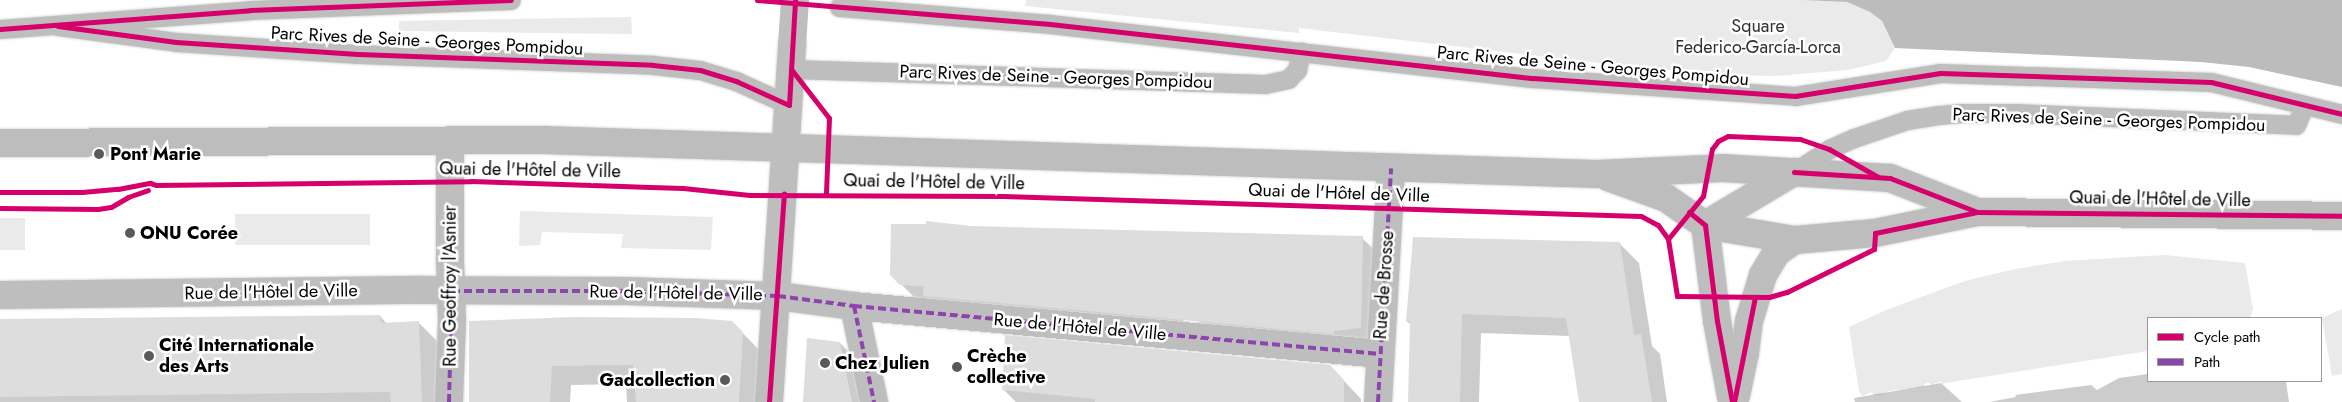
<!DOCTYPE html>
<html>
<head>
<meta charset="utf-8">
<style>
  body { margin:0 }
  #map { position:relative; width:2342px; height:402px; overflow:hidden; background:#fff; font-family:Jost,sans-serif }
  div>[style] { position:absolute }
  .green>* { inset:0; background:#eaeaea; transform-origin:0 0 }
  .water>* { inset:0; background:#bcbcbc }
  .shadow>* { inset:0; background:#0003 }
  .building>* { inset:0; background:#ddd }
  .roads { filter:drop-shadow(0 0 1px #dbdbdb) drop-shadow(0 0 1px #dbdbdb) }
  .lane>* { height:19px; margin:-9.5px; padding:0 9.5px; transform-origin:9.5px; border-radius:9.5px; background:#bebebe }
  .street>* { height:28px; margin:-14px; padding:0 14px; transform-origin:14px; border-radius:14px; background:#bebebe }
  .primary>* { height:28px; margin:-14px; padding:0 14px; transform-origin:14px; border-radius:14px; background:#bdbdbd }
  .street-bridge>* { height:28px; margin:-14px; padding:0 14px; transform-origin:14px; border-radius:14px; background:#bebebe }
  .quiet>* { height:4px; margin-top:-2px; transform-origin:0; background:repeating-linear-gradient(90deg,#8e44ad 0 8px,transparent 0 12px) }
  .cycleway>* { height:5px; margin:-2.5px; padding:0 2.5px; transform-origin:2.5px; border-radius:2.5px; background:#d6006c }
  .dots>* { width:14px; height:14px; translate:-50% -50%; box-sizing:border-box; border:2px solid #fff; border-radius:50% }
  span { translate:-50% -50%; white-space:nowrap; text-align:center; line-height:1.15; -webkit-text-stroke:5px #fff; paint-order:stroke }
  .park-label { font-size:18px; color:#303030 }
  .street-label { font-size:18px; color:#000 }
  .poi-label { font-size:18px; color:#000; font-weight:700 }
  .left { translate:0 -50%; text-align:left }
  .right { translate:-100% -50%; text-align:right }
  .legend { position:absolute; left:2147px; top:317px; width:175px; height:65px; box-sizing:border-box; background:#fff; border:1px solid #999; margin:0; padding:6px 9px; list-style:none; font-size:15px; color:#000 }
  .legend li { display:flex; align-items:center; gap:10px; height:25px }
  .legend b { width:25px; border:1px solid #999 }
</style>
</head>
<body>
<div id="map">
  <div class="green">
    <i style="clip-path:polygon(1026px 0,1801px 0,1847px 2px,1870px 12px,1882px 21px,1895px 48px,1886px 61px,1848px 70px,1775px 76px,1727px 75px,1625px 66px,1299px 28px,1299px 33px,1025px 6px)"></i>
    <i style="clip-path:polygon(631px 17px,632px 34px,399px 31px,399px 21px)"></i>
    <i style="clip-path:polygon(520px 211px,713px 217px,711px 250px,621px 248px,623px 234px,542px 232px,540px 245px,519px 246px)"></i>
    <i style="left:370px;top:214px;width:31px;height:135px;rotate:90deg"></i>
    <i style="left:0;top:218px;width:25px;height:32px"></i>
    <i style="clip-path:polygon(2164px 255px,2245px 263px,2253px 309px,2250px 318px,2148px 318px,2148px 351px,1945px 383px,1942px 384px,1941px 381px,1931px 385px,1930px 383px,1926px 383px,1923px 387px,1889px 391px,1879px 395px,1873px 395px,1872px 392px,1862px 396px,1859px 391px,1849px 327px,1886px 310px,1965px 281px,2015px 269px,2065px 261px)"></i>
    <i style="clip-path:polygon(2342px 309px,2342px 374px,2332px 376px,2322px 318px)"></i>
  </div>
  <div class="water">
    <i style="clip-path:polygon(1801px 0,2342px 0,2342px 87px,2249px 67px,2201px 62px,1895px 48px,1882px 21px,1870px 12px,1847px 2px)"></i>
  </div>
  <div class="shadow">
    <i style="clip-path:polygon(971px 227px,1362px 238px,1383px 258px,1381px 348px,1219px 342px,1198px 321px,1187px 278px,1182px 338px,922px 305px,901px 284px)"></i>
    <i style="clip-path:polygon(1620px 244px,1639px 263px,1652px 346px,1660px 354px,1667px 402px,1581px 402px,1570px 336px,1481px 333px,1479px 402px,1410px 402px,1412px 326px,1407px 321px)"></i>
    <i style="clip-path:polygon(380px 316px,387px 324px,419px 323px,438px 342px,441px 402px,0 402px,0 320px)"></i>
    <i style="clip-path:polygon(732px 322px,762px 353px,759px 402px,627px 402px,626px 384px,571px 385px,570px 402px,470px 402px,470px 323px)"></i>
    <i style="clip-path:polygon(840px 343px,861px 364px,868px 402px,804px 402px)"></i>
    <i style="clip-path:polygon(1330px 366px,1361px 399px,1361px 402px,1201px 402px)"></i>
    <i style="clip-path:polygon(2148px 374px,2148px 381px,2286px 381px,2289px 402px,1989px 402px,2016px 397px,2015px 395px,2091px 385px,2097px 390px,2119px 378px)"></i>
    <i style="clip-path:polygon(1941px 383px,1962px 402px,1855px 402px,1854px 398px)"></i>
    <i style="clip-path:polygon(1003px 389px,1173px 402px,1016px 402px)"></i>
  </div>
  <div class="building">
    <i style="clip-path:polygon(926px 221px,971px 226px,1363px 236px,1361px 328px,1334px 331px,1334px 334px,923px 296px,924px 286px,900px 285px,890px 275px,891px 224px,926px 224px)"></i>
    <i style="clip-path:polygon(1413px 237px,1620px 242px,1634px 335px,1641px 334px,1652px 402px,1579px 402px,1566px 318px,1462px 314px,1460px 402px,1408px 402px,1410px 321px,1406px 322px)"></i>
    <i style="clip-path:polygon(380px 315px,381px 323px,419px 321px,422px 402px,391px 402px,390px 392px,0 397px,0 319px)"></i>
    <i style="clip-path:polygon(574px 317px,697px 318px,732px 321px,743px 332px,739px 402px,636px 402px,633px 365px,552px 366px,550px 402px,469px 402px,469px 321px)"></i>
    <i style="clip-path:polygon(1005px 335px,1330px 365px,1344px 380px,1344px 402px,1095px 402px,1095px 399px,1002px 390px)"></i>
    <i style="clip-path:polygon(807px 338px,840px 342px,852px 402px,803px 402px)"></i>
  </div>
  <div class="roads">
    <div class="lane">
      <i style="left:839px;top:7px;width:212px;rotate:4.6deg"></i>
      <i style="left:1050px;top:24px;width:486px;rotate:6.4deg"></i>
      <i style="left:1533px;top:78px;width:263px;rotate:3.9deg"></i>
      <i style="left:1795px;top:96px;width:147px;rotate:-9deg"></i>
      <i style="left:1940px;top:73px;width:271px;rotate:1.9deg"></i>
      <i style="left:2211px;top:82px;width:135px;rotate:13.7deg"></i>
      <i style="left:58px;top:26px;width:119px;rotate:7.7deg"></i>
      <i style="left:176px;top:42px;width:182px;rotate:3.8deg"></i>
      <i style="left:358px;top:54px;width:295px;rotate:2.1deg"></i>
      <i style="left:653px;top:65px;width:47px;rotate:6.1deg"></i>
      <i style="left:700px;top:70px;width:38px;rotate:17deg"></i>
      <i style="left:736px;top:81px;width:58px;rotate:24.4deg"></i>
      <i style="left:0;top:29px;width:251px;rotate:-4.3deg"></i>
      <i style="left:250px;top:10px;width:261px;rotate:-2.2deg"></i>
      <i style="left:791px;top:69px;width:474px;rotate:1.8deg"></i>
      <i style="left:1265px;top:84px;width:24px;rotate:-12deg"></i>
      <i style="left:1288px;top:79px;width:13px;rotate:-45deg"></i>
      <i style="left:1297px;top:70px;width:19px;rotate:-78deg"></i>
      <i style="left:1794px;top:172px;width:42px;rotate:-33.3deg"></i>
      <i style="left:1829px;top:149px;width:27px;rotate:-24deg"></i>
      <i style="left:1854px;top:138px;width:56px;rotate:-18.8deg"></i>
      <i style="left:1907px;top:120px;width:32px;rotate:-9deg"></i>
      <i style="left:1939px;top:115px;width:23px;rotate:-5deg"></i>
      <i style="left:1962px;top:113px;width:53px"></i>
      <i style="left:2015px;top:113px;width:281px;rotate:2.4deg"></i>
      <i style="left:2296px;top:125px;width:21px;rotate:-67deg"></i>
    </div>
    <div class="street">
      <i style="left:0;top:295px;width:423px;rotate:-0.7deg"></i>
      <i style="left:423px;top:290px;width:203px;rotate:0.3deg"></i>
      <i style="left:626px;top:291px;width:152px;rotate:1.9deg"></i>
      <i style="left:778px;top:296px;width:77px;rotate:7.5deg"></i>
      <i style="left:854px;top:306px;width:528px;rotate:5.21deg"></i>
      <i style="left:854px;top:306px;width:98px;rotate:78.2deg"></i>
      <i style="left:1736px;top:396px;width:44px;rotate:-78.2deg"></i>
      <i style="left:1745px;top:353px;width:32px;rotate:-83deg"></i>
      <i style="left:1749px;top:321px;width:48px;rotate:-73.1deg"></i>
      <i style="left:1763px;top:275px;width:27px;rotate:-59deg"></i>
      <i style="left:1777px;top:252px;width:22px;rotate:-34deg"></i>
      <i style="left:449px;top:402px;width:81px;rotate:-87.9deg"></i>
      <i style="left:452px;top:321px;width:60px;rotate:-91.9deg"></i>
      <i style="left:450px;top:261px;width:121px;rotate:-90deg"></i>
      <i style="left:769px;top:402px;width:358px;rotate:-86.3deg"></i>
      <i style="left:1378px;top:402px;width:234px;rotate:-86.8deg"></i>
      <i style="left:1732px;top:402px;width:82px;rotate:-100.5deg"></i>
      <i style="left:1717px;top:321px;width:97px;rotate:-97.1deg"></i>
      <i style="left:1705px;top:225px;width:104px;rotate:-30.8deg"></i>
    </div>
    <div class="primary">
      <i style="left:0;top:143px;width:543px;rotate:-0.32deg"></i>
      <i style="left:543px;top:140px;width:1055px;rotate:1.85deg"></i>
      <i style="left:1597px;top:174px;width:125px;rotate:-2.7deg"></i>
      <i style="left:1722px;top:168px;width:168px;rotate:3.4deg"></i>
      <i style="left:1890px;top:178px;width:93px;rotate:21.3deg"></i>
      <i style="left:1608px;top:177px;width:62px;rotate:19.9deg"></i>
      <i style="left:1666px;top:198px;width:47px;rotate:34.7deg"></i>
      <i style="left:1705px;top:225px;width:91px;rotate:9.5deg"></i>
      <i style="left:1795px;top:240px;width:80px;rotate:-5deg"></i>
      <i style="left:1875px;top:233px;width:104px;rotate:-11.6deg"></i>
      <i style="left:1977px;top:212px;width:365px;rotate:0.6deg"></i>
    </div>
  </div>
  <div class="street-bridge">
    <i style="left:792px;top:45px;width:45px;rotate:-86.2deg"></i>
  </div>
  <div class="quiet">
    <i style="left:854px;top:306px;width:98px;rotate:78.2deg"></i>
    <i style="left:449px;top:402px;width:111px;rotate:-88.5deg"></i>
    <i style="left:452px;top:291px;width:174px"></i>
    <i style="left:626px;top:291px;width:152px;rotate:1.9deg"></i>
    <i style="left:778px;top:296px;width:77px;rotate:7.5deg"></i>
    <i style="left:854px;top:306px;width:528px;rotate:5.21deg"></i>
    <i style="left:1378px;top:402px;width:234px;rotate:-86.8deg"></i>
  </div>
  <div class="cycleway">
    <i style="left:757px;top:0;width:294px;rotate:4.7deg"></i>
    <i style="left:1050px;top:24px;width:486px;rotate:6.4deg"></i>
    <i style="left:1533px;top:78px;width:263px;rotate:3.9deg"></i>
    <i style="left:1795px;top:96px;width:147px;rotate:-9deg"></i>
    <i style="left:1940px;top:73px;width:271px;rotate:1.9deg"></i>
    <i style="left:2211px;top:82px;width:135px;rotate:13.7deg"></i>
    <i style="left:58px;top:26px;width:119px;rotate:7.7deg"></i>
    <i style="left:176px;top:42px;width:182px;rotate:3.8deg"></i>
    <i style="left:358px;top:54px;width:295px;rotate:2.1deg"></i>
    <i style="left:653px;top:65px;width:47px;rotate:6.1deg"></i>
    <i style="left:700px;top:70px;width:38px;rotate:17deg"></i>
    <i style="left:736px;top:81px;width:58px;rotate:24.4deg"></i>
    <i style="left:789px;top:105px;width:105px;rotate:-86.7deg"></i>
    <i style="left:0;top:29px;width:251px;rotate:-4.3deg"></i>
    <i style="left:250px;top:10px;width:261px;rotate:-2.2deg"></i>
    <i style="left:791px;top:69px;width:62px;rotate:52.2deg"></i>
    <i style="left:829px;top:118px;width:76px;rotate:92.3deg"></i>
    <i style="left:1794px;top:172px;width:96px;rotate:3.6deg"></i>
    <i style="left:1890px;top:178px;width:93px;rotate:21.3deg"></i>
    <i style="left:0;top:192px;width:82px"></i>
    <i style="left:82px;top:192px;width:36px;rotate:-5deg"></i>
    <i style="left:118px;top:189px;width:33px;rotate:-11deg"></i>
    <i style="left:150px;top:183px;width:6px;rotate:18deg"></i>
    <i style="left:156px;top:185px;width:315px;rotate:-0.7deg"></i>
    <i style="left:471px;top:181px;width:212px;rotate:1.9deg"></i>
    <i style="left:683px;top:188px;width:67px;rotate:6deg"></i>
    <i style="left:750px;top:195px;width:253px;rotate:0.2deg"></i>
    <i style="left:1003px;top:196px;width:638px;rotate:1.8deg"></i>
    <i style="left:1641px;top:216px;width:19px;rotate:28deg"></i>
    <i style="left:1658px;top:225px;width:17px;rotate:54deg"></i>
    <i style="left:1668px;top:239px;width:58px;rotate:81deg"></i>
    <i style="left:1677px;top:296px;width:92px;rotate:0.6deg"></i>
    <i style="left:1769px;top:297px;width:19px;rotate:-16deg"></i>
    <i style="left:1787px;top:292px;width:97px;rotate:-26.3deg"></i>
    <i style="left:1874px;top:249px;width:16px;rotate:-86deg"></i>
    <i style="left:1875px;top:233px;width:104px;rotate:-11.6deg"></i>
    <i style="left:1977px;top:212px;width:365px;rotate:0.6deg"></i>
    <i style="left:0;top:208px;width:98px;rotate:0.6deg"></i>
    <i style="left:98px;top:209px;width:13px;rotate:-9deg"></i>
    <i style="left:111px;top:207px;width:20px;rotate:-30deg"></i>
    <i style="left:128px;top:197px;width:21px;rotate:-19deg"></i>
    <i style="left:1689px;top:212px;width:21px;rotate:39deg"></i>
    <i style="left:1705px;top:225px;width:97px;rotate:82.9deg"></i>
    <i style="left:1717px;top:321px;width:82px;rotate:79.5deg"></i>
    <i style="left:1668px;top:239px;width:55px;rotate:-50.9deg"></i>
    <i style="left:1703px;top:196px;width:48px;rotate:-79.2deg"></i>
    <i style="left:1712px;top:149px;width:10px;rotate:-53deg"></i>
    <i style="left:1718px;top:141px;width:11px;rotate:-27deg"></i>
    <i style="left:1728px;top:136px;width:72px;rotate:2.4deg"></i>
    <i style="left:1800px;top:139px;width:31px;rotate:19deg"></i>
    <i style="left:1829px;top:149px;width:56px;rotate:29.7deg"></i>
    <i style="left:769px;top:402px;width:209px;rotate:-85.9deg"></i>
    <i style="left:1734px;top:402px;width:107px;rotate:-78.7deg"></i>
  </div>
  <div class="dots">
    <i style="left:99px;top:154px;background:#595959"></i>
    <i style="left:130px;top:233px;background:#595959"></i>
    <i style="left:149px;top:356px;background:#595959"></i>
    <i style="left:825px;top:363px;background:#595959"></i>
    <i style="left:957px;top:367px;background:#595959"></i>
    <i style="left:725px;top:380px;background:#595959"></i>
  </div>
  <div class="park-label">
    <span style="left:1758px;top:37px">Square<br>Federico-García-Lorca</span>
  </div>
  <div class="street-label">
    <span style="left:427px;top:41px;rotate:3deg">Parc Rives de Seine - Georges Pompidou</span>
    <span style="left:1593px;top:66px;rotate:5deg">Parc Rives de Seine - Georges Pompidou</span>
    <span style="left:1056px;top:77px;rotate:2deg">Parc Rives de Seine - Georges Pompidou</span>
    <span style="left:2109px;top:120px;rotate:2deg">Parc Rives de Seine - Georges Pompidou</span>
    <span style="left:530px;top:170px;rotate:1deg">Quai de l'Hôtel de Ville</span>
    <span style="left:934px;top:182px;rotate:1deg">Quai de l'Hôtel de Ville</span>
    <span style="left:1339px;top:193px;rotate:2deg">Quai de l'Hôtel de Ville</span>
    <span style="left:2160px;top:199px;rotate:1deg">Quai de l'Hôtel de Ville</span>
    <span style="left:1384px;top:285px;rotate:-86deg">Rue de Brosse</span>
    <span style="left:450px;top:286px;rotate:-90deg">Rue Geoffroy l'Asnier</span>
    <span style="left:271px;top:292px;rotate:-1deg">Rue de l'Hôtel de Ville</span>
    <span style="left:676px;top:293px;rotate:1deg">Rue de l'Hôtel de Ville</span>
    <span style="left:1080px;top:327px;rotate:5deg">Rue de l'Hôtel de Ville</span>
  </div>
  <div class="poi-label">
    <span class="left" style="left:110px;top:154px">Pont Marie</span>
    <span class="left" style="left:140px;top:233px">ONU Corée</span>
    <span class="left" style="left:159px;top:356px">Cité Internationale<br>des Arts</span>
    <span class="left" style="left:967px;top:367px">Crèche<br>collective</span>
    <span class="left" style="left:835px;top:363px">Chez Julien</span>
    <span class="right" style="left:715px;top:380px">Gadcollection</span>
  </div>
  <ul class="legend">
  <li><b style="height:6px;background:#d6006c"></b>Cycle path</li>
  <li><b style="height:6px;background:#8e44ad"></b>Path</li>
  </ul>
</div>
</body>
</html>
